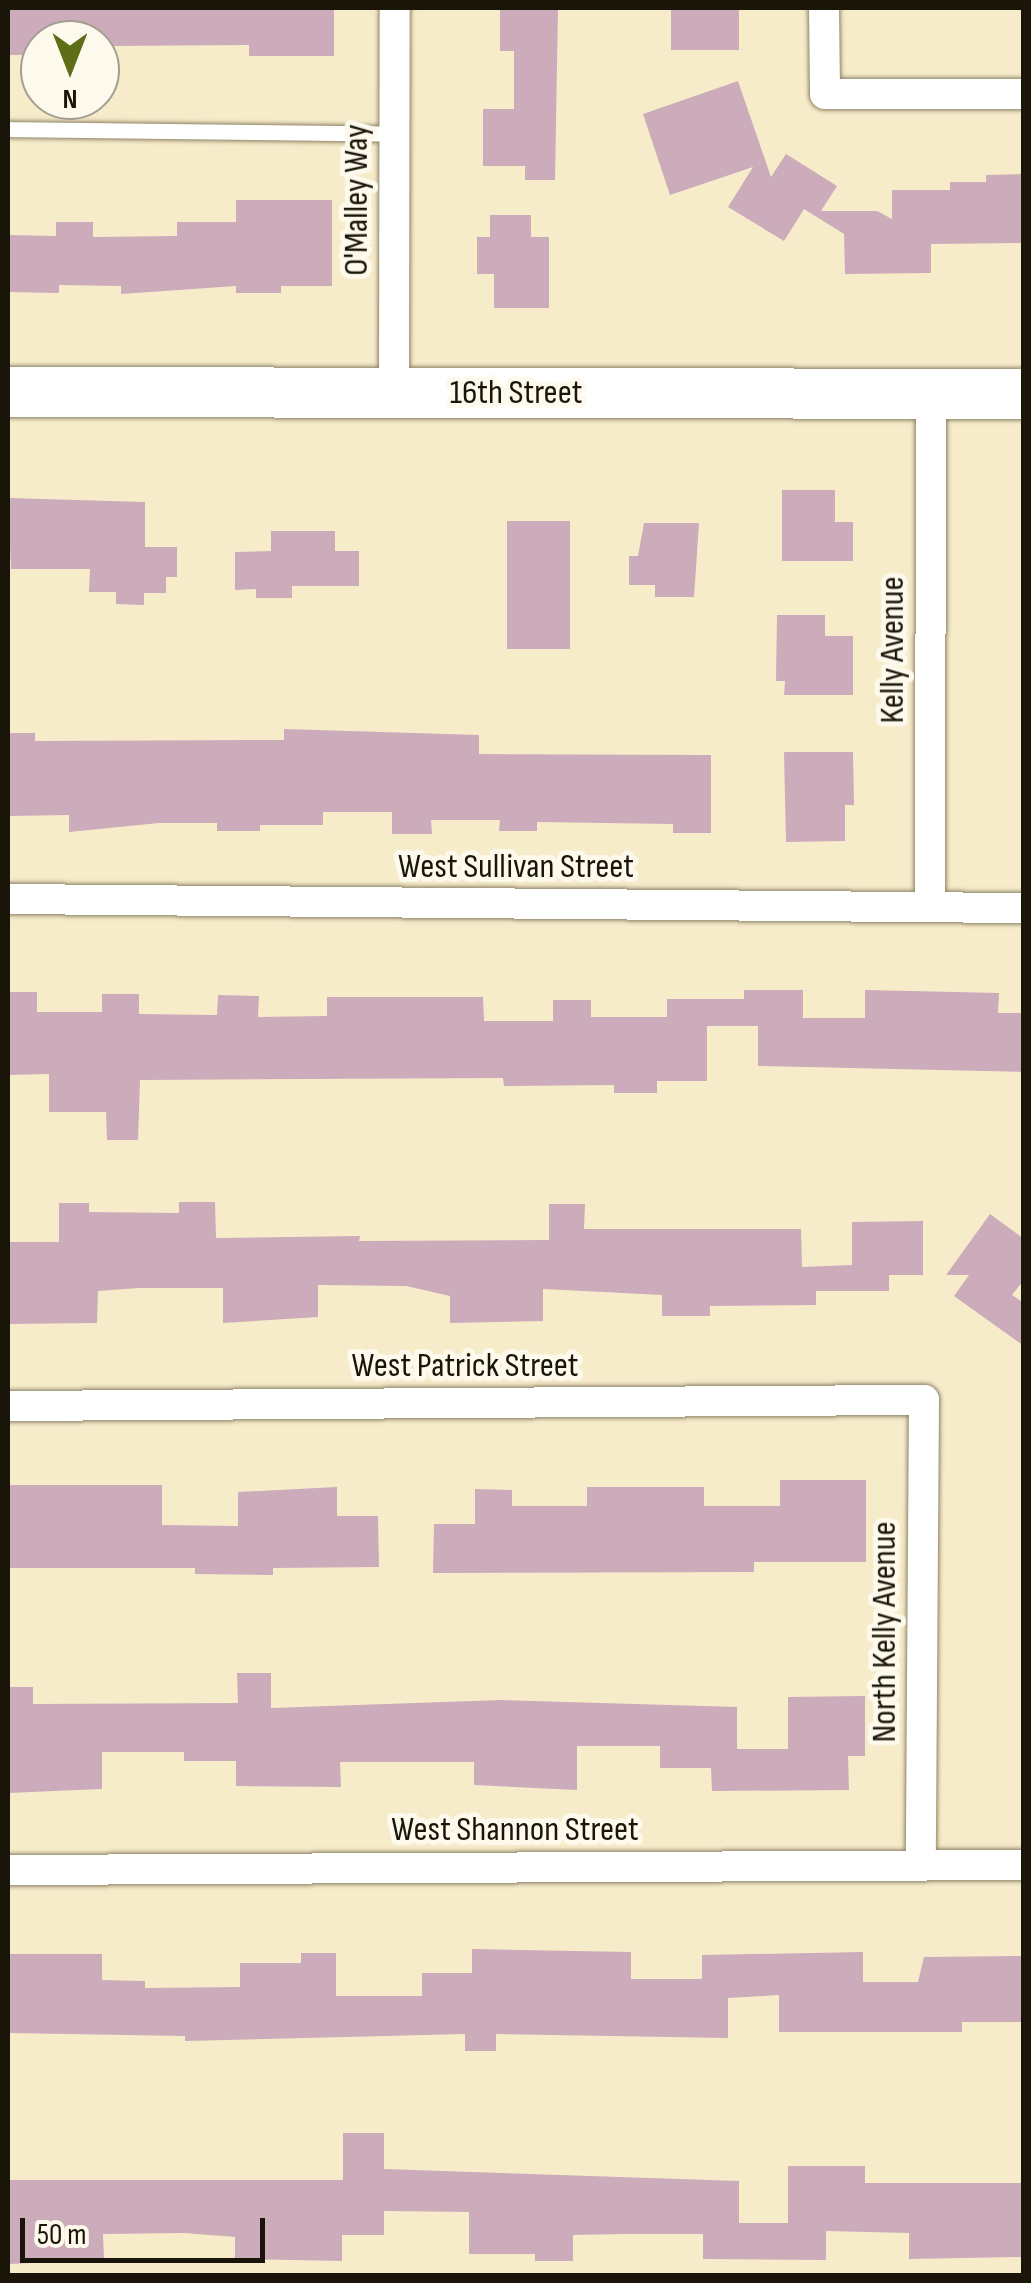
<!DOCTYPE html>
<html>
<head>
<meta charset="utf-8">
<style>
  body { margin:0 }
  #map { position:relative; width:1031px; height:2283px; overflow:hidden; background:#f7ecca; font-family:"Sofia Sans Condensed",sans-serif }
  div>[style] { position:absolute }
  .building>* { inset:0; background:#ccabbb; transform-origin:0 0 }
  .roads { filter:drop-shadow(0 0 2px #8e8466) drop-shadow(0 0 2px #8e8466) }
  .service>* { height:15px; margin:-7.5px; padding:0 7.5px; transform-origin:7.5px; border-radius:7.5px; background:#fff }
  .minor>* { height:30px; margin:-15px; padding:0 15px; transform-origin:15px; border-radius:15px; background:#fff }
  .primary>* { height:50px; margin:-25px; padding:0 25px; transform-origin:25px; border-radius:25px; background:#fff }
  span { translate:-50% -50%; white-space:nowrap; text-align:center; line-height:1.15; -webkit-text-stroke:10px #fdf9ec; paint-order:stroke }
  .street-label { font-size:35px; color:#191509 }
  .frame { position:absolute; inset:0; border:10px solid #191509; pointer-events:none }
  .north { position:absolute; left:20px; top:20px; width:100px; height:100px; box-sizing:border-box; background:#fdf9ec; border:2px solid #a29e91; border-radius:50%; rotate:180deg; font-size:28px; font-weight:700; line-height:40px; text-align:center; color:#191509 }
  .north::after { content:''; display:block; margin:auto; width:35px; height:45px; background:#5e6d18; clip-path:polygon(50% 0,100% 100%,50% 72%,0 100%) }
  .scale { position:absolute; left:20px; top:2218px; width:245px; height:45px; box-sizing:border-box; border:5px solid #191509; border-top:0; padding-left:12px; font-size:30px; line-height:35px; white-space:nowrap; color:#191509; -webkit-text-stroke:8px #fdf9ec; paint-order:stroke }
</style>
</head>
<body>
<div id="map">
  <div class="building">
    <i style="clip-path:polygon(8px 8px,334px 8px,334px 56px,249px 56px,249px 45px,109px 46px,109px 40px,40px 40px,40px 55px,8px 55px)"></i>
    <i style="clip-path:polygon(500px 8px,558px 8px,555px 180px,525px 180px,525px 166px,483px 166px,483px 109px,514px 109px,514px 51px,500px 51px)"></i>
    <i style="left:671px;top:8px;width:68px;height:42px"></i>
    <i style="clip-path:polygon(738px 81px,771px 177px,786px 154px,837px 186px,821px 211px,877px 211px,892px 219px,892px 190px,950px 190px,950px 182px,986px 182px,986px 175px,1024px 174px,1024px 243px,931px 244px,931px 273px,845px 274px,844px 234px,804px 209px,784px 241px,728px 207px,753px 167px,670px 195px,643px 114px)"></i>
    <i style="clip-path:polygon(236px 200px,332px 200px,332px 286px,281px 286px,281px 293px,236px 293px,236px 286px,121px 294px,121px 286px,59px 285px,59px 293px,8px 292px,8px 235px,56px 236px,56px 222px,93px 222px,93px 237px,177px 236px,177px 222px,236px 222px)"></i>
    <i style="clip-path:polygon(490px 215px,531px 215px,531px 237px,549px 237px,549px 308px,494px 308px,494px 274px,477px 274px,477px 237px,490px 237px)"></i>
    <i style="clip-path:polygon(782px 490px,835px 490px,835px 522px,853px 522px,853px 561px,782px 561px)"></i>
    <i style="clip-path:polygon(8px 498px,145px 502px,145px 547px,177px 547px,177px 577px,166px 577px,166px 593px,144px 593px,144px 605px,116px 604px,116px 592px,89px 592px,90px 569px,11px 569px)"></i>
    <i style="left:507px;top:521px;width:63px;height:128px"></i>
    <i style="clip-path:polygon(644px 523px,699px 523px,694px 597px,655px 597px,655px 585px,629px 585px,629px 556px,638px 556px)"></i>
    <i style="clip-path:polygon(271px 531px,335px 531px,335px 551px,359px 551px,359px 586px,292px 586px,292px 598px,256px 598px,256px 589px,235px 590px,235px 552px,271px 551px)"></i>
    <i style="clip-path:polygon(777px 615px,825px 615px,825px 636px,853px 636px,853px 695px,784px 695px,785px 681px,776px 681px)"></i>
    <i style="clip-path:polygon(284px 729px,479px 735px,479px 754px,711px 755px,711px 833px,673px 833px,673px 824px,537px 822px,537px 831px,499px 831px,500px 820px,431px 820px,432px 834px,392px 834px,392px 812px,323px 812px,323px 825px,260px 825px,260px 831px,217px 831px,217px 823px,159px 823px,69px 832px,69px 815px,8px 816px,8px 733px,35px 733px,35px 741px,284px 740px)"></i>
    <i style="clip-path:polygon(784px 752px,853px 752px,854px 805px,845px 805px,845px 841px,786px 842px)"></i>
    <i style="clip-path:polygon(744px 990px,803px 990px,803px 1018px,865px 1018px,865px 990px,999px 993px,998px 1013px,1024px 1013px,1024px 1072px,758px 1066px,758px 1026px,707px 1026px,707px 1081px,657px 1081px,657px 1093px,614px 1093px,614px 1085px,504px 1086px,503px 1078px,140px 1080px,138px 1140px,107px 1140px,106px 1112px,49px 1112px,49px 1074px,8px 1075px,8px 992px,37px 992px,37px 1012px,102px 1012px,102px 994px,139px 994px,139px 1014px,217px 1015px,218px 995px,259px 996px,258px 1017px,327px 1016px,327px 997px,483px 997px,484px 1021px,553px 1021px,553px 1000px,591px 1000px,591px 1017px,667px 1017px,667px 999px,744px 999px)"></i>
    <i style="clip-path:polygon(179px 1202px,215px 1202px,216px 1238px,360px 1236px,359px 1241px,549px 1240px,549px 1204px,585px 1204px,584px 1229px,801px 1229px,802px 1267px,852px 1265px,852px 1222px,923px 1221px,923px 1275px,889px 1275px,889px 1291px,816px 1291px,816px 1305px,710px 1306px,710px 1316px,662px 1316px,662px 1295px,543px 1289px,543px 1321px,450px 1323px,450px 1296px,406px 1286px,318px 1285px,318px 1317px,223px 1323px,223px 1288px,139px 1288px,98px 1291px,97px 1323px,8px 1324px,8px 1242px,59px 1242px,59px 1203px,89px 1203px,89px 1212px,179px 1213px)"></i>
    <i style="clip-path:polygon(990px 1214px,1024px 1239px,1024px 1280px,1012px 1295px,1024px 1303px,1024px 1346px,954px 1296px,969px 1275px,946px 1275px)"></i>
    <i style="clip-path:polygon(780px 1480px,866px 1480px,866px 1562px,754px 1562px,754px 1572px,433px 1573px,434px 1524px,475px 1524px,475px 1489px,512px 1490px,512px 1506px,587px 1506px,587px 1487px,704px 1487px,704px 1506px,780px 1506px)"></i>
    <i style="clip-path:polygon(8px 1485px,162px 1485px,162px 1525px,238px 1526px,238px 1492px,337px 1487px,337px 1516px,378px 1516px,379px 1567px,273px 1568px,273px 1575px,195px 1574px,195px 1568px,8px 1568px)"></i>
    <i style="clip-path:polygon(237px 1673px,271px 1673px,271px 1708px,501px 1700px,737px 1707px,737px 1749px,788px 1749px,788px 1697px,865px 1696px,865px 1756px,848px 1756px,849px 1790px,712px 1791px,711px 1768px,660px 1768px,660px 1746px,577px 1746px,577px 1790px,474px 1785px,474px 1762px,340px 1762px,341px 1787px,236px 1786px,236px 1761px,184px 1761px,184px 1752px,102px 1752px,102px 1789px,8px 1793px,8px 1687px,33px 1687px,33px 1704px,238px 1703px)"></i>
    <i style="clip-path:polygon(472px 1949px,631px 1952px,631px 1979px,702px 1979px,702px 1955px,863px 1952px,863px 1982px,918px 1982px,924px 1957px,1024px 1956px,1024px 2022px,962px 2022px,962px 2032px,779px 2032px,779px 1995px,728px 1998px,728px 2038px,496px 2034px,496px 2051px,465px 2051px,465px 2034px,185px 2041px,185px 2036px,8px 2033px,8px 1954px,102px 1954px,102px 1980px,145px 1981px,145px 1988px,240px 1987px,240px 1963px,301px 1963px,301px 1953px,336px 1953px,336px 1996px,422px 1996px,422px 1973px,472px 1973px)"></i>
    <i style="clip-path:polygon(343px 2133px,384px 2133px,384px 2169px,739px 2181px,739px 2223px,788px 2223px,788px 2166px,865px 2166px,865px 2183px,1024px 2183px,1024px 2257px,909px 2259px,909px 2233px,826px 2231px,826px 2260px,703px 2259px,703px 2234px,624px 2234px,573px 2235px,573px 2261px,535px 2261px,535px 2254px,469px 2254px,469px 2212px,384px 2211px,384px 2235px,342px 2235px,342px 2261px,235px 2259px,235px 2237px,184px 2233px,103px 2234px,104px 2260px,8px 2264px,8px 2180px,343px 2180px)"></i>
  </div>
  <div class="roads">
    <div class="service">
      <i style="left:8px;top:129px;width:386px;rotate:0.7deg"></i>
    </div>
    <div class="minor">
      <i style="left:824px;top:8px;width:86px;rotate:89.3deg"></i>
      <i style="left:825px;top:94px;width:199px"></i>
      <i style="left:394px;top:393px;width:385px;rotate:-89.9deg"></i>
      <i style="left:8px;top:899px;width:1016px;rotate:0.51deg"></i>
      <i style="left:930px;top:907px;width:513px;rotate:-89.89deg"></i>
      <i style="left:8px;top:1406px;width:916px;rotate:-0.38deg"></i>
      <i style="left:924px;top:1400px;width:466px;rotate:90.4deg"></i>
      <i style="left:8px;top:1870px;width:1016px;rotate:-0.28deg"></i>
    </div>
    <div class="primary">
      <i style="left:8px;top:392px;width:1016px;rotate:0.11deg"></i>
    </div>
  </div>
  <div class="street-label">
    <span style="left:357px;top:200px;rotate:-90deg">O'Malley Way</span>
    <span style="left:516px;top:393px">16th Street</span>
    <span style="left:893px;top:650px;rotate:-90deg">Kelly Avenue</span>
    <span style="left:516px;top:867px">West Sullivan Street</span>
    <span style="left:465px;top:1366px">West Patrick Street</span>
    <span style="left:885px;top:1632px;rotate:-90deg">North Kelly Avenue</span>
    <span style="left:515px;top:1830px">West Shannon Street</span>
  </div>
  <div class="frame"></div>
  <div class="north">N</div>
  <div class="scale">50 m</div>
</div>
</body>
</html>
